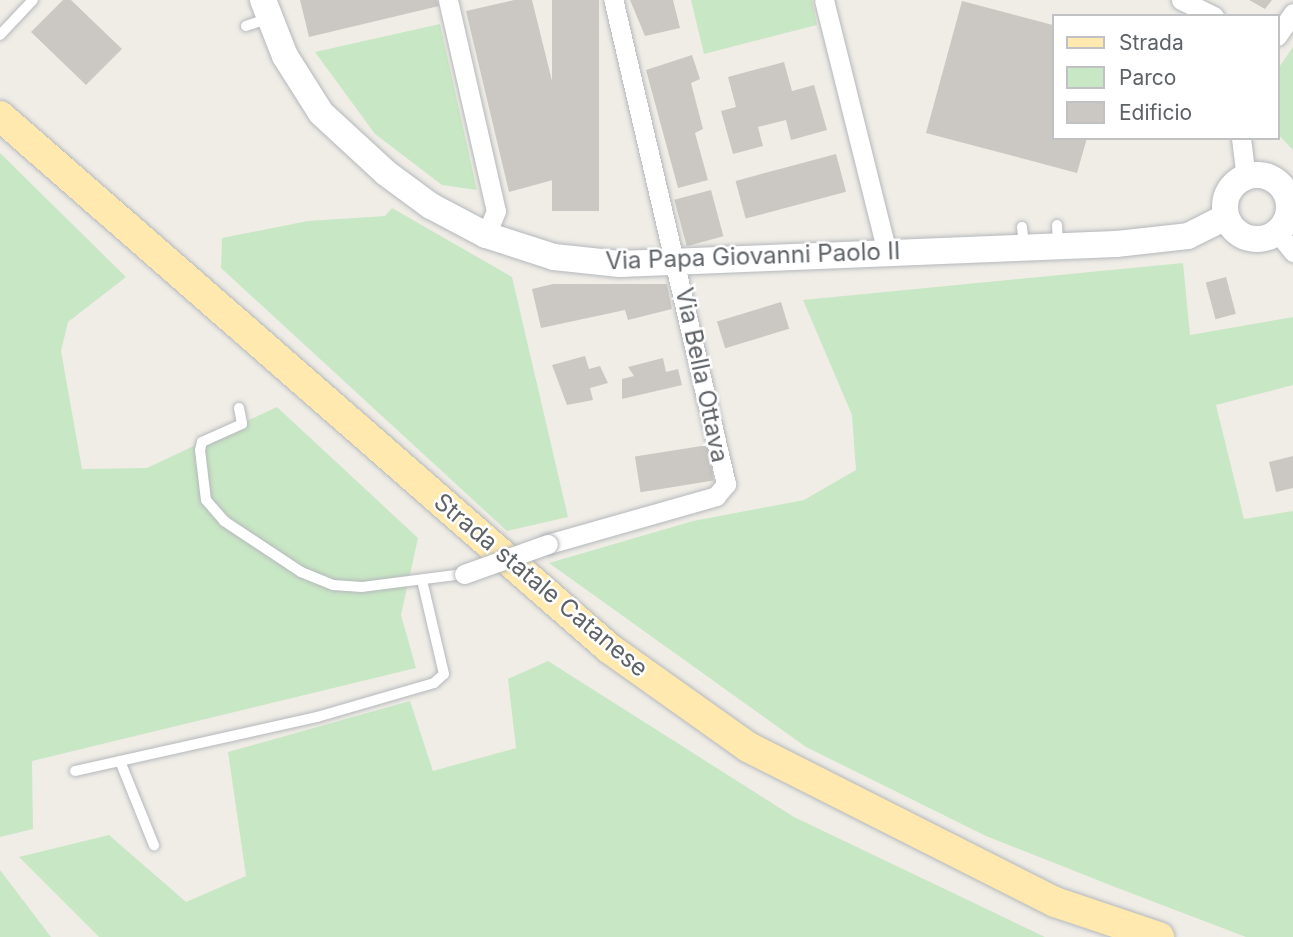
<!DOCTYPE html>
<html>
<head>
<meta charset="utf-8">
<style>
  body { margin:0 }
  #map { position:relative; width:1293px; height:937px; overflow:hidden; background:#f0ede7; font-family:Inter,sans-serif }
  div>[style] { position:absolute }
  .green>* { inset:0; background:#c8e7c4 }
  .building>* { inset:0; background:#cbc8c3; transform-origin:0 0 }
  .roads { filter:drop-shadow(0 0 2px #b4b8bb) drop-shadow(0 0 2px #b4b8bb) }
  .lane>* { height:10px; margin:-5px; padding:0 5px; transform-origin:5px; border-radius:5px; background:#fff }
  .street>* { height:19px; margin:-9.5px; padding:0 9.5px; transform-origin:9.5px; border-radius:9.5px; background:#fff }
  .secondary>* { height:26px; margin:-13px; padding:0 13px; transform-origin:13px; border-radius:13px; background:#fff }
  .secondary>.ring { margin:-13px; padding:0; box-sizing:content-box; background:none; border:26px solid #fff; border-radius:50% }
  .primary>* { height:30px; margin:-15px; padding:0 15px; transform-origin:15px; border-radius:15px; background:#ffe9ae }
  .bridges { filter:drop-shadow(0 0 2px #b4b8bb) drop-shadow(0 0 2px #b4b8bb) }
  .street-bridge>* { height:19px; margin:-9.5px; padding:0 9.5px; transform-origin:9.5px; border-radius:9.5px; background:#fff }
  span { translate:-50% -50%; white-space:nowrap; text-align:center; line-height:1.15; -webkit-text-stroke:5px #fff; paint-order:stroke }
  .street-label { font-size:24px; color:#5e6367 }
  .legend { position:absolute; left:1052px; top:14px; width:228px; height:126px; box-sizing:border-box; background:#fff; border:2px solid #bfc1c2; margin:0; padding:9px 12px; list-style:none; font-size:21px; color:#5e6367 }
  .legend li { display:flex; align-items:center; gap:14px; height:35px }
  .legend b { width:35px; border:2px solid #bfc1c2 }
</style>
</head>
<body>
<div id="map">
  <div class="green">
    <i style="clip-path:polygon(691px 0,812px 0,817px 25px,704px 54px)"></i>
    <i style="clip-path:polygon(440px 24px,477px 190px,442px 185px,375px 134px,315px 52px)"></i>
    <i style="clip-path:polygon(1293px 47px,1293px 150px,1277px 133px,1277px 70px)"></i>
    <i style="clip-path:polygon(0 153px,126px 277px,68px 322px,61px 351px,82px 469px,147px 468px,277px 407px,418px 538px,401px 615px,416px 668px,32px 761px,33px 829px,0 837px)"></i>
    <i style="clip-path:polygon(392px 208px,512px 277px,568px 517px,507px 531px,221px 268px,222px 238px,308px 221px,385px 216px)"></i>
    <i style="clip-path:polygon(1183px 263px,1190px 335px,1293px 317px,1293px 385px,1216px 405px,1244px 519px,1293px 511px,1293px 937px,1246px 937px,1115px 887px,986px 836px,806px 747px,549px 563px,693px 521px,804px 500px,856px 470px,852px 415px,803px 300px)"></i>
    <i style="clip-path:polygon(548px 661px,794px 817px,1045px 937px,99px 937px,19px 857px,109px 835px,186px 902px,246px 876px,228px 752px,410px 701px,433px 771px,516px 748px,508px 679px)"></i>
    <i style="clip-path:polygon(0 870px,51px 937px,0 937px)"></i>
  </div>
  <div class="building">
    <i style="clip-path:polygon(63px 0,71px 0,122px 49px,86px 85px,31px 32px)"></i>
    <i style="clip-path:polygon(300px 0,437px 0,439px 6px,309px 37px)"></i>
    <i style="clip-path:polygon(514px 0,532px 0,575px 174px,509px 192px,466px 11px)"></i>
    <i style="left:552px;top:0;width:47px;height:211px"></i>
    <i style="clip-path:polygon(630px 0,673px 0,680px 28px,645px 36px)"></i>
    <i style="clip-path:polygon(1249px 0,1272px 0,1265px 9px)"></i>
    <i style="clip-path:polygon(962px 1px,1053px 25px,1053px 138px,1087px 138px,1077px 173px,926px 133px)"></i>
    <i style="clip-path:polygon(692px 55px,700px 79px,691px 83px,703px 129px,695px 133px,708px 180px,678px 188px,646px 70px)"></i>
    <i style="clip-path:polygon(784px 62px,792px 91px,814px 85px,827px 130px,791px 140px,786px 120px,758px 127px,763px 146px,733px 154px,721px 111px,736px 107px,728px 77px)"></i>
    <i style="left:836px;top:154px;width:39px;height:104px;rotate:75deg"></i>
    <i style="left:711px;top:190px;width:48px;height:38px;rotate:75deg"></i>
    <i style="left:1226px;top:277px;width:38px;height:21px;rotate:75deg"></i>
    <i style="clip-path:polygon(553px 284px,667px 284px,672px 309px,628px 320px,625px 310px,541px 328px,532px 289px)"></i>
    <i style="left:781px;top:302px;width:28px;height:67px;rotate:73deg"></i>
    <i style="clip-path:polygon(585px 356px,589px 369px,600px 366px,608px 383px,590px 388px,593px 400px,567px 405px,552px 365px)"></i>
    <i style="clip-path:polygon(663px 358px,666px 372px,678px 369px,682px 385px,622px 399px,622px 379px,634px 376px,628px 367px)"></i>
    <i style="left:708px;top:445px;width:36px;height:74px;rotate:81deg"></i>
    <i style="clip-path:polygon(1293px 456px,1293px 488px,1276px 492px,1269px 462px)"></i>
  </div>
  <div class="roads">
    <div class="lane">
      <i style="left:246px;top:26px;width:24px;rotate:-19deg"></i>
      <i style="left:0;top:35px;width:48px;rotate:-46.7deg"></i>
      <i style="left:1057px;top:225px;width:20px;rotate:87deg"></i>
      <i style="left:1022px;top:227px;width:20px;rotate:84deg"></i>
      <i style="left:239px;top:408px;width:16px;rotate:79deg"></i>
      <i style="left:242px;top:424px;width:44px;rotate:155.8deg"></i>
      <i style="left:202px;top:442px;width:8px;rotate:104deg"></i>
      <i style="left:200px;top:450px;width:50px;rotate:83.2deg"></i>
      <i style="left:206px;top:500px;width:28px;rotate:49deg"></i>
      <i style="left:224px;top:521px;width:92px;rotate:33.5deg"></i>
      <i style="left:301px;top:572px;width:35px;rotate:22deg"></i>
      <i style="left:333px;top:585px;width:29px;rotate:4deg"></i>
      <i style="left:362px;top:587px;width:103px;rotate:-7.3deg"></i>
      <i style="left:120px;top:761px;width:91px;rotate:68deg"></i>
      <i style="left:75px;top:771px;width:248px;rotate:-12.6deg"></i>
      <i style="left:317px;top:717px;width:122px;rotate:-16.2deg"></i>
      <i style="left:434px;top:683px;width:13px;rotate:-42deg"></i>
      <i style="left:444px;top:674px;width:97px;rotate:-103.2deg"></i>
    </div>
    <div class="street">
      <i style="left:448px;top:0;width:216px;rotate:77.2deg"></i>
      <i style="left:496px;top:211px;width:26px;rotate:113deg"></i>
      <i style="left:824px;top:0;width:261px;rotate:76deg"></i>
      <i style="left:1181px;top:0;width:37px;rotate:26deg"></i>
      <i style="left:1277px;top:36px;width:28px;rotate:-55deg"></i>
      <i style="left:1241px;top:138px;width:39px;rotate:83deg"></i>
      <i style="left:1277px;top:232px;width:26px;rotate:51deg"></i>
      <i style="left:548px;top:544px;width:175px;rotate:-15.9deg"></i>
      <i style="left:716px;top:496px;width:16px;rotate:-50deg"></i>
      <i style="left:726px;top:484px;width:497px;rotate:-103.1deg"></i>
    </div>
    <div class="secondary">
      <i style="left:263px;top:0;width:60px;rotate:68.6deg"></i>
      <i style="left:285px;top:56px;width:67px;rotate:57.7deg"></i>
      <i style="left:321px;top:113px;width:88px;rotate:42.7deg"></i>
      <i style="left:386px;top:173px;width:56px;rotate:36.3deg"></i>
      <i style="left:431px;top:206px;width:62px;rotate:27.8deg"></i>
      <i style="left:486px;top:235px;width:71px;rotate:17.9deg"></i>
      <i style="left:554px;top:257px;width:66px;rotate:6.1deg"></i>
      <i style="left:620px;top:264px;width:496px;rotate:-2.3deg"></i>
      <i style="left:1116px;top:244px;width:72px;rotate:-6.3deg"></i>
      <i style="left:1188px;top:236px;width:42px;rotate:-26.6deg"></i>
      <i class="ring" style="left:1225px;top:175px;width:38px;height:38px"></i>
    </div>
    <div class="primary">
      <i style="left:0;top:116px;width:810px;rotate:41.15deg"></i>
      <i style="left:610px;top:649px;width:169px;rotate:35.4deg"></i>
      <i style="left:748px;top:747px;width:344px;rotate:26.8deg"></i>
      <i style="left:1055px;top:902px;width:110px;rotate:18.6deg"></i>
    </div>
  </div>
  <div class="bridges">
    <div class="street-bridge">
      <i style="left:464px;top:574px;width:89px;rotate:-19.7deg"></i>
    </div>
  </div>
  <div class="street-label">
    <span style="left:753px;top:256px;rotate:-2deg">Via Papa Giovanni Paolo II</span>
    <span style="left:702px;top:375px;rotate:78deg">Via Bella Ottava</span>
    <span style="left:541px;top:585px;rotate:40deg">Strada statale Catanese</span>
  </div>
  <ul class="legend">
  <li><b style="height:9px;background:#ffe9ae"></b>Strada</li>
  <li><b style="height:19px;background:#c8e7c4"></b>Parco</li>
  <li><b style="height:19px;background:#cbc8c3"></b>Edificio</li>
  </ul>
</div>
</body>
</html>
